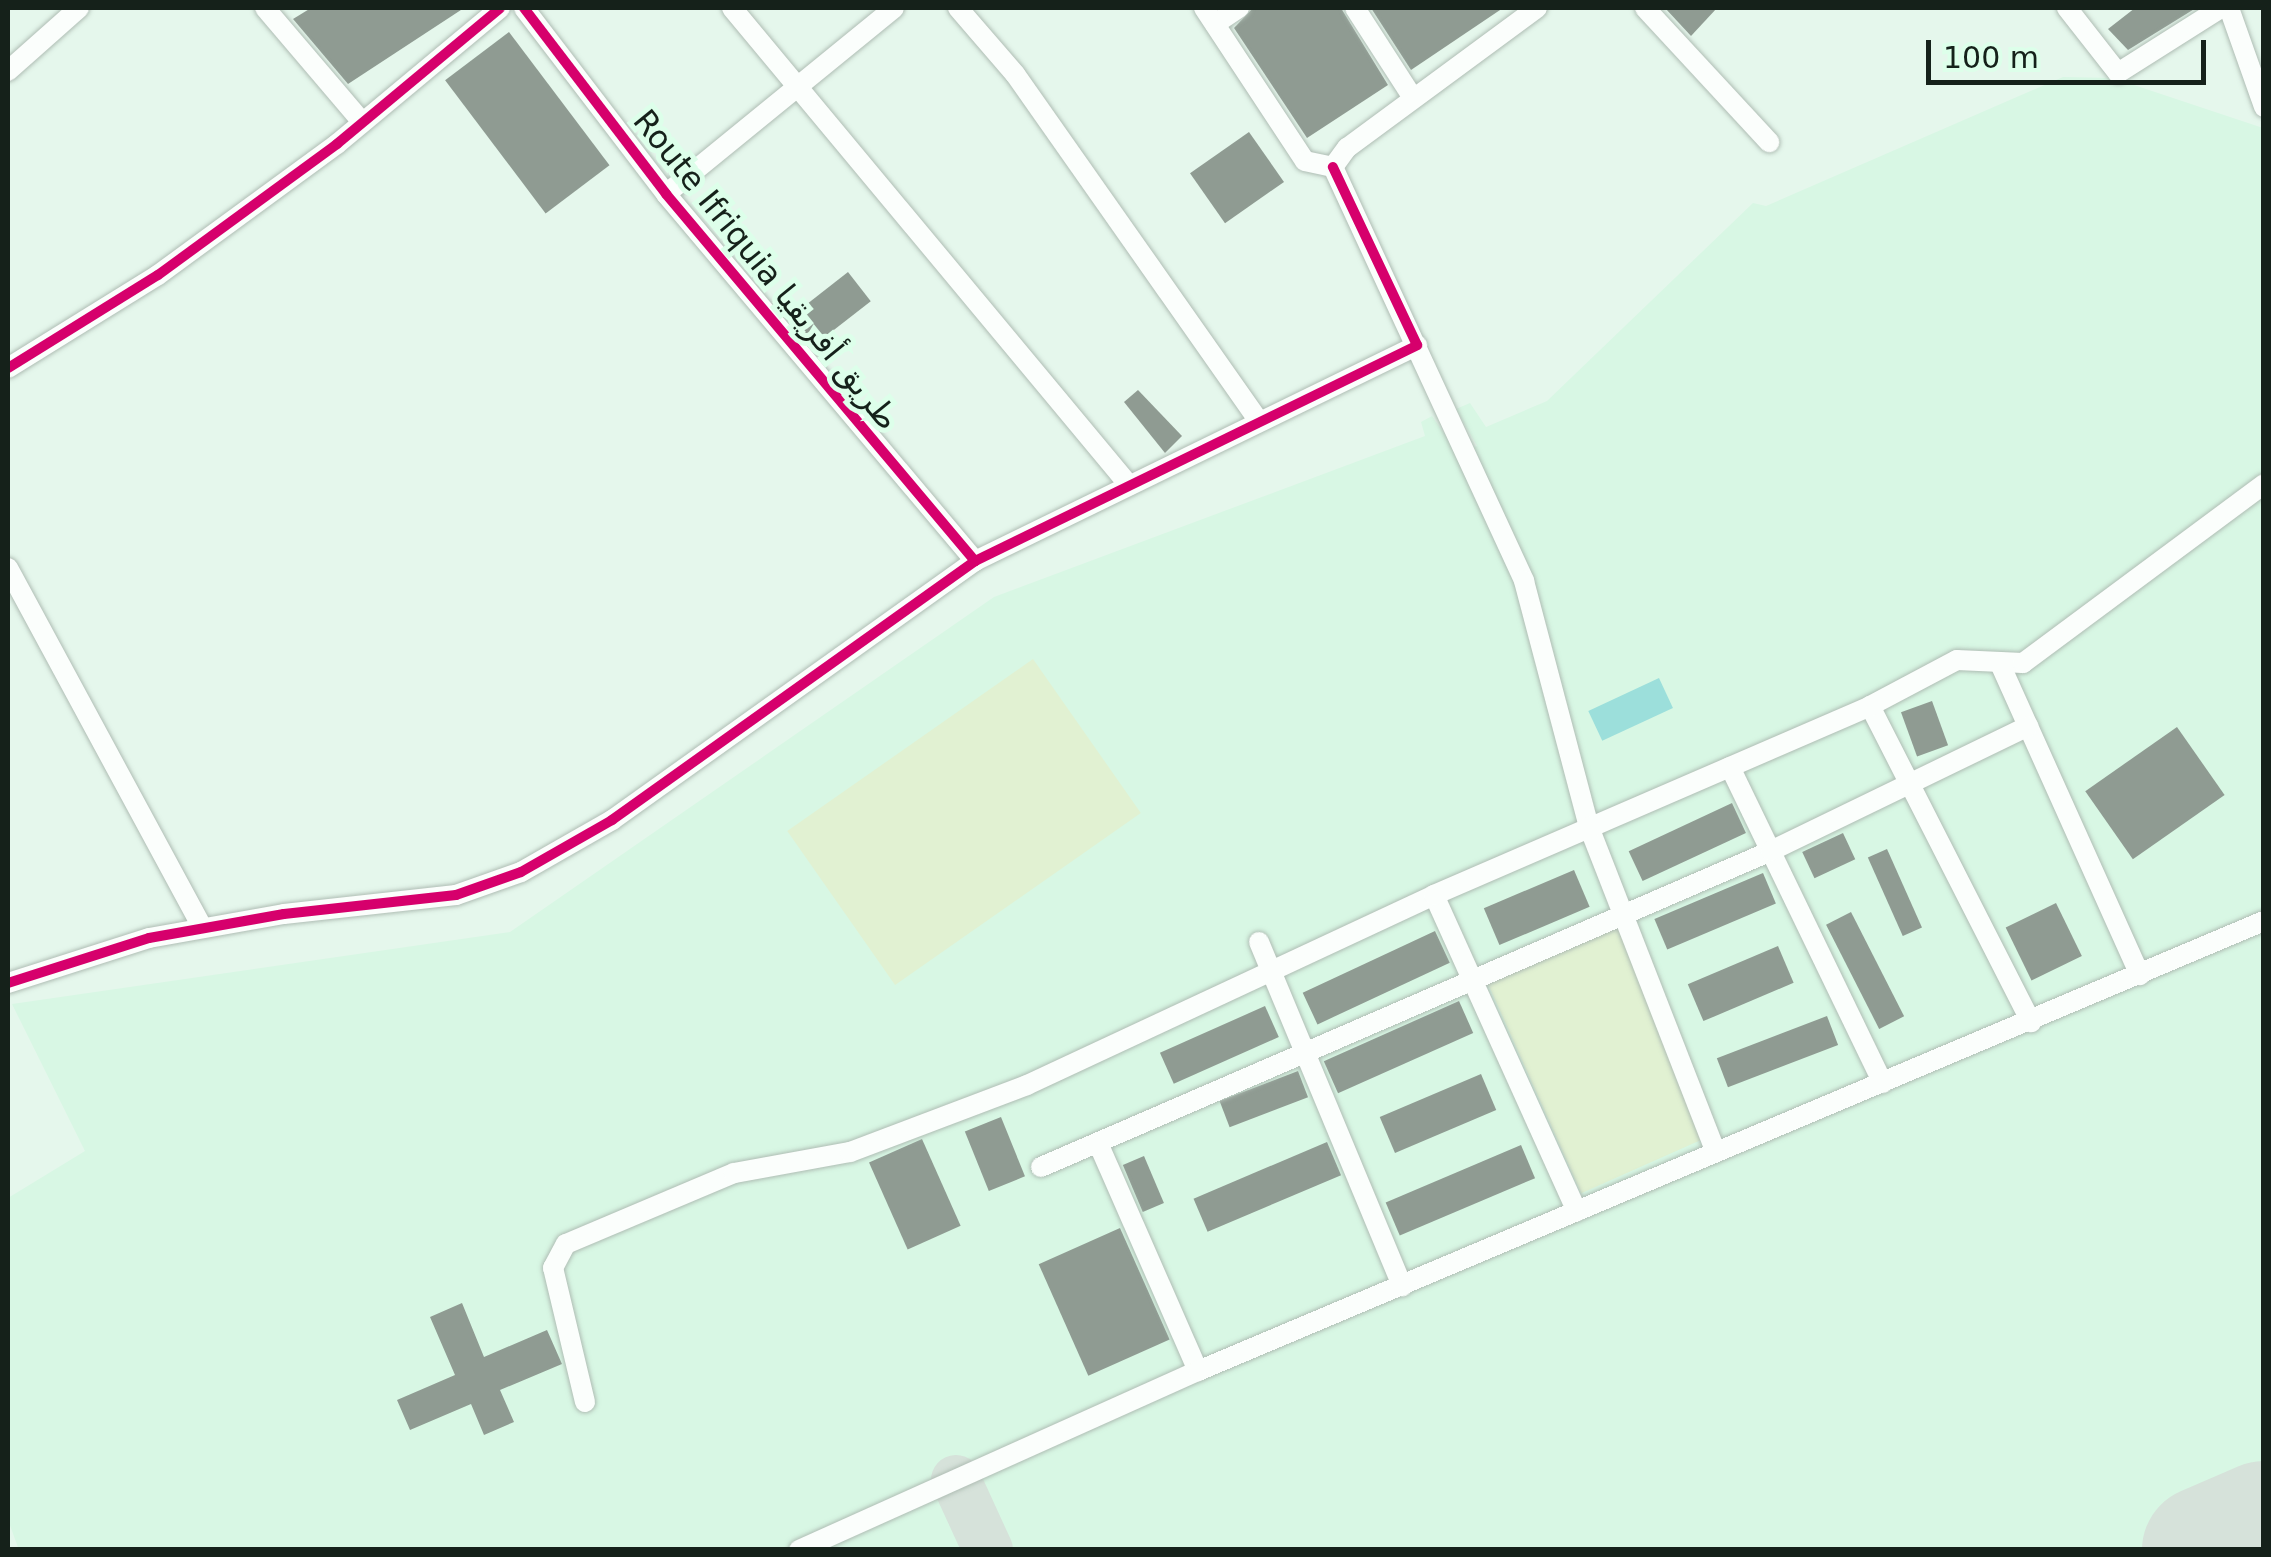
<!DOCTYPE html>
<html>
<head>
<meta charset="utf-8">
<style>
  body { margin:0 }
  #map { position:relative; width:2271px; height:1557px; overflow:hidden; background:#e5f7ec; font-family:"DejaVu Sans",Cairo,sans-serif }
  div>[style] { position:absolute }
  .built>* { inset:0; background:#d8f7e4 }
  .green>* { inset:0; background:#e1f1d2; transform-origin:0 0 }
  .water>* { inset:0; background:#9cdfdb; transform-origin:0 0 }
  .taxiway>* { height:50px; margin:-25px; padding:0 25px; transform-origin:25px; border-radius:25px; background:#d6e2da }
  .runway>* { height:128px; margin:-64px; padding:0 64px; transform-origin:64px; border-radius:64px; background:#d6e2da }
  .building>* { inset:0; background:#8f9b92; transform-origin:0 0 }
  .roads { filter:drop-shadow(0 0 2px #afbdb4) drop-shadow(0 0 2px #afbdb4) }
  .minor>* { height:20px; margin:-10px; padding:0 10px; transform-origin:10px; border-radius:10px; background:#fbfefc }
  .cycleway>* { height:10px; margin:-5px; padding:0 5px; transform-origin:5px; border-radius:5px; background:#d6006c }
  span { translate:-50% -50%; white-space:nowrap; text-align:center; line-height:1.15; -webkit-text-stroke:10px #ddffea; paint-order:stroke }
  .street-label { font-size:32px; color:#15211a }
  .frame { position:absolute; inset:0; border:10px solid #15211a; pointer-events:none }
  .scale { position:absolute; left:1926px; top:40px; width:280px; height:45px; box-sizing:border-box; border:5px solid #15211a; border-top:0; padding-left:12px; font-size:30px; line-height:35px; white-space:nowrap; color:#15211a; -webkit-text-stroke:8px #ddffea; paint-order:stroke }
</style>
</head>
<body>
<div id="map">
  <div class="built">
    <i style="clip-path:polygon(2063px 77px,2113px 78px,2263px 128px,2263px 1549px,19px 1550px,8px 1520px,8px 1198px,85px 1151px,12px 1004px,510px 932px,994px 597px,1425px 436px,1421px 422px,1432px 416px,1457px 452px,1477px 446px,1456px 409px,1470px 403px,1486px 427px,1547px 401px,1753px 203px,1766px 206px)"></i>
  </div>
  <div class="green">
    <i style="left:1033px;top:659px;width:188px;height:300px;rotate:55deg"></i>
    <i style="left:1615px;top:920px;width:236px;height:142px;rotate:66deg"></i>
  </div>
  <div class="water">
    <i style="left:1659px;top:678px;width:33px;height:78px;rotate:65deg"></i>
  </div>
  <div class="taxiway">
    <i style="left:956px;top:1480px;width:77px;rotate:65.4deg"></i>
  </div>
  <div class="runway">
    <i style="left:2206px;top:1550px;width:63px;rotate:-23.3deg"></i>
  </div>
  <div class="building">
    <i style="clip-path:polygon(311px 8px,464px 8px,348px 84px,293px 19px)"></i>
    <i style="clip-path:polygon(1253px 8px,1341px 8px,1388px 85px,1307px 138px,1234px 28px)"></i>
    <i style="clip-path:polygon(1371px 8px,1503px 8px,1411px 70px)"></i>
    <i style="clip-path:polygon(1665px 8px,1717px 8px,1691px 36px)"></i>
    <i style="clip-path:polygon(2135px 8px,2196px 8px,2128px 50px,2108px 29px)"></i>
    <i style="left:509px;top:32px;width:167px;height:80px;rotate:53deg"></i>
    <i style="left:1249px;top:132px;width:61px;height:72px;rotate:55deg"></i>
    <i style="left:848px;top:272px;width:37px;height:73px;rotate:52deg"></i>
    <i style="clip-path:polygon(1138px 390px,1182px 436px,1165px 453px,1124px 402px)"></i>
    <i style="left:1932px;top:701px;width:47px;height:33px;rotate:70deg"></i>
    <i style="left:2177px;top:727px;width:83px;height:112px;rotate:55deg"></i>
    <i style="left:1732px;top:803px;width:33px;height:114px;rotate:65deg"></i>
    <i style="left:1843px;top:833px;width:29px;height:45px;rotate:65deg"></i>
    <i style="left:1887px;top:849px;width:86px;height:21px;rotate:66deg"></i>
    <i style="left:1574px;top:870px;width:40px;height:98px;rotate:67deg"></i>
    <i style="left:1763px;top:873px;width:33px;height:118px;rotate:67deg"></i>
    <i style="left:2056px;top:903px;width:59px;height:56px;rotate:64deg"></i>
    <i style="left:1851px;top:912px;width:117px;height:28px;rotate:63deg"></i>
    <i style="left:1435px;top:931px;width:35px;height:146px;rotate:65deg"></i>
    <i style="left:1778px;top:946px;width:40px;height:98px;rotate:67deg"></i>
    <i style="left:1459px;top:1001px;width:35px;height:148px;rotate:66deg"></i>
    <i style="left:1265px;top:1006px;width:34px;height:115px;rotate:66deg"></i>
    <i style="left:1827px;top:1016px;width:31px;height:118px;rotate:69deg"></i>
    <i style="left:1298px;top:1071px;width:28px;height:84px;rotate:69deg"></i>
    <i style="left:1481px;top:1074px;width:39px;height:110px;rotate:67deg"></i>
    <i style="left:1001px;top:1117px;width:64px;height:39px;rotate:68deg"></i>
    <i style="left:922px;top:1139px;width:95px;height:58px;rotate:66deg"></i>
    <i style="left:1327px;top:1142px;width:36px;height:145px;rotate:67deg"></i>
    <i style="left:1521px;top:1145px;width:36px;height:147px;rotate:67deg"></i>
    <i style="left:1144px;top:1156px;width:51px;height:23px;rotate:67deg"></i>
    <i style="left:1120px;top:1228px;width:122px;height:89px;rotate:66deg"></i>
    <i style="clip-path:polygon(462px 1303px,484px 1357px,547px 1330px,562px 1364px,500px 1390px,514px 1422px,484px 1435px,471px 1404px,410px 1430px,397px 1400px,455px 1375px,430px 1317px)"></i>
  </div>
  <div class="roads">
    <div class="minor">
      <i style="left:265px;top:8px;width:150px;rotate:49.6deg"></i>
      <i style="left:524px;top:8px;width:234px;rotate:52.6deg"></i>
      <i style="left:666px;top:194px;width:480px;rotate:49.9deg"></i>
      <i style="left:732px;top:8px;width:621px;rotate:50.23deg"></i>
      <i style="left:958px;top:8px;width:87px;rotate:49.2deg"></i>
      <i style="left:1015px;top:74px;width:424px;rotate:54.9deg"></i>
      <i style="left:1204px;top:8px;width:183px;rotate:56.6deg"></i>
      <i style="left:1305px;top:161px;width:29px;rotate:12deg"></i>
      <i style="left:1355px;top:8px;width:107px;rotate:57.2deg"></i>
      <i style="left:1645px;top:8px;width:183px;rotate:47.2deg"></i>
      <i style="left:2067px;top:8px;width:83px;rotate:51.9deg"></i>
      <i style="left:2118px;top:73px;width:122px;rotate:-32.3deg"></i>
      <i style="left:2229px;top:8px;width:105px;rotate:70.5deg"></i>
      <i style="left:1215px;top:24px;width:29px;rotate:-34deg"></i>
      <i style="left:8px;top:71px;width:95px;rotate:-41.6deg"></i>
      <i style="left:1333px;top:167px;width:456px;rotate:65.2deg"></i>
      <i style="left:1524px;top:581px;width:254px;rotate:75.2deg"></i>
      <i style="left:1589px;top:827px;width:349px;rotate:68.7deg"></i>
      <i style="left:1333px;top:167px;width:24px;rotate:-54deg"></i>
      <i style="left:1347px;top:148px;width:236px;rotate:-36.4deg"></i>
      <i style="left:666px;top:194px;width:294px;rotate:-39.2deg"></i>
      <i style="left:8px;top:368px;width:176px;rotate:-31.8deg"></i>
      <i style="left:158px;top:275px;width:222px;rotate:-36.2deg"></i>
      <i style="left:337px;top:144px;width:212px;rotate:-39.8deg"></i>
      <i style="left:8px;top:568px;width:408px;rotate:61.6deg"></i>
      <i style="left:2001px;top:666px;width:339px;rotate:65.8deg"></i>
      <i style="left:1870px;top:706px;width:355px;rotate:63deg"></i>
      <i style="left:1730px;top:767px;width:351px;rotate:64.2deg"></i>
      <i style="left:1434px;top:895px;width:347px;rotate:65.7deg"></i>
      <i style="left:1259px;top:942px;width:373px;rotate:67.4deg"></i>
      <i style="left:8px;top:983px;width:148px;rotate:-17.7deg"></i>
      <i style="left:149px;top:938px;width:137px;rotate:-10.1deg"></i>
      <i style="left:284px;top:914px;width:173px;rotate:-6.3deg"></i>
      <i style="left:456px;top:895px;width:69px;rotate:-19.5deg"></i>
      <i style="left:521px;top:872px;width:105px;rotate:-29.7deg"></i>
      <i style="left:612px;top:820px;width:446px;rotate:-35.5deg"></i>
      <i style="left:975px;top:561px;width:492px;rotate:-26deg"></i>
      <i style="left:1098px;top:1143px;width:249px;rotate:66.3deg"></i>
      <i style="left:1041px;top:1167px;width:795px;rotate:-23.41deg"></i>
      <i style="left:1771px;top:851px;width:286px;rotate:-25.9deg"></i>
      <i style="left:585px;top:1402px;width:138px;rotate:-103.4deg"></i>
      <i style="left:553px;top:1268px;width:27px;rotate:-62deg"></i>
      <i style="left:566px;top:1244px;width:182px;rotate:-22.9deg"></i>
      <i style="left:734px;top:1173px;width:118px;rotate:-10.3deg"></i>
      <i style="left:850px;top:1152px;width:189px;rotate:-20.7deg"></i>
      <i style="left:1027px;top:1085px;width:449px;rotate:-25deg"></i>
      <i style="left:1434px;top:895px;width:475px;rotate:-23.4deg"></i>
      <i style="left:1870px;top:706px;width:98px;rotate:-27.9deg"></i>
      <i style="left:1957px;top:660px;width:66px;rotate:2.6deg"></i>
      <i style="left:2023px;top:663px;width:300px;rotate:-36.6deg"></i>
      <i style="left:799px;top:1550px;width:437px;rotate:-24.2deg"></i>
      <i style="left:1198px;top:1371px;width:1157px;rotate:-22.89deg"></i>
    </div>
  </div>
  <div class="cycleway">
    <i style="left:524px;top:8px;width:234px;rotate:52.6deg"></i>
    <i style="left:666px;top:194px;width:480px;rotate:49.9deg"></i>
    <i style="left:8px;top:368px;width:176px;rotate:-31.8deg"></i>
    <i style="left:158px;top:275px;width:222px;rotate:-36.2deg"></i>
    <i style="left:337px;top:144px;width:212px;rotate:-39.8deg"></i>
    <i style="left:8px;top:983px;width:148px;rotate:-17.7deg"></i>
    <i style="left:149px;top:938px;width:137px;rotate:-10.1deg"></i>
    <i style="left:284px;top:914px;width:173px;rotate:-6.3deg"></i>
    <i style="left:456px;top:895px;width:69px;rotate:-19.5deg"></i>
    <i style="left:521px;top:872px;width:105px;rotate:-29.7deg"></i>
    <i style="left:612px;top:820px;width:446px;rotate:-35.5deg"></i>
    <i style="left:975px;top:561px;width:492px;rotate:-26deg"></i>
    <i style="left:1417px;top:345px;width:197px;rotate:-115.3deg"></i>
  </div>
  <div class="street-label">
    <span style="left:766px;top:270px;rotate:51deg">Route Ifriquia طريق أفريقيا</span>
  </div>
  <div class="frame"></div>
  <div class="scale">100 m</div>
</div>
</body>
</html>
